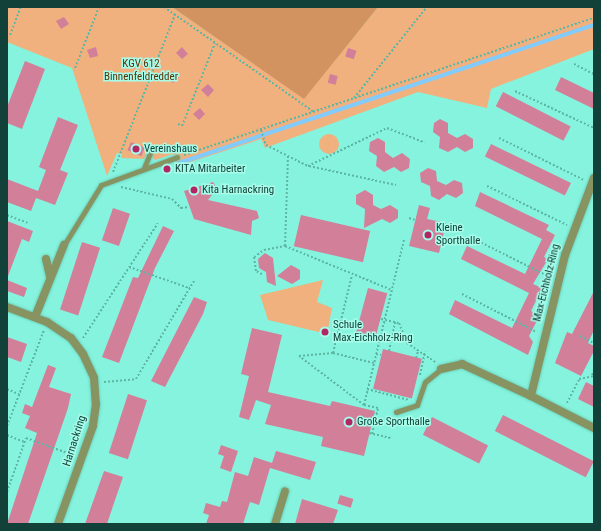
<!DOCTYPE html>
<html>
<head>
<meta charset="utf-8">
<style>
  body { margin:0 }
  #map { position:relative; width:601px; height:531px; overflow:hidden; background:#85f3dd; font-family:"Roboto Condensed",sans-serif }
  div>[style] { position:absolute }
  .green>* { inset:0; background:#f1b17e }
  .round { border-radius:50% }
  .forest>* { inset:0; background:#d29360 }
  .stream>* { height:3.5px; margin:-1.75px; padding:0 1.75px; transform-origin:1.75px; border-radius:1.75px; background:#82cbfd }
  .building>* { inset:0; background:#d27f9a; transform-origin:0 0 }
  .path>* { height:2px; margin-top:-1px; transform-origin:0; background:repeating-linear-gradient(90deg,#5db6a4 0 2px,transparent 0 4px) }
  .roads { filter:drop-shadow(0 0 1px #6ecfbc) drop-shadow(0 0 1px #6ecfbc) }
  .lane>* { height:5px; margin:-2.5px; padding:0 2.5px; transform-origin:2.5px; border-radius:2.5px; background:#879360 }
  .street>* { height:8px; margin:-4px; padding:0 4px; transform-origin:4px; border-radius:4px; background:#879360 }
  .dots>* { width:11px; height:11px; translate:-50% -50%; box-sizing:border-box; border:2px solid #a8fcea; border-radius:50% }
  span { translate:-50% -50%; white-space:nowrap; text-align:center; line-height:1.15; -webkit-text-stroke:3px #a8fcea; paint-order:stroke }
  .park-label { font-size:11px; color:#5a3006 }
  .poi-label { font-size:11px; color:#114139 }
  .left { translate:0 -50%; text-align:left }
  .street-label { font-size:11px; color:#114139 }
  .frame { position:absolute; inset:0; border:8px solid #114139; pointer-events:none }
</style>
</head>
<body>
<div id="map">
  <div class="green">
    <i style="clip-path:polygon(7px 7px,172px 7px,304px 98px,378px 7px,594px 7px,594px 49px,491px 89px,487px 108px,418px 92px,265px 148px,261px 139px,178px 166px,173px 154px,155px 160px,147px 152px,144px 159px,121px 158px,122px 154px,117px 153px,107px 176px,72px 68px,7px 42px)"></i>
    <i class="round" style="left:319px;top:134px;width:20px;height:20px"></i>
    <i style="clip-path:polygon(323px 280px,317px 302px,332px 308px,327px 334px,268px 320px,260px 295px)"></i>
  </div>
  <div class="forest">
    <i style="clip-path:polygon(172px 7px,378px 7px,304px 99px)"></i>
  </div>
  <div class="stream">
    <i style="left:179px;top:163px;width:437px;rotate:-18.4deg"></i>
  </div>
  <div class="building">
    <i style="clip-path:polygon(64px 17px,69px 24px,61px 29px,56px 21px)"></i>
    <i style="clip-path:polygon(96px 47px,98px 56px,90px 58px,87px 50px)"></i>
    <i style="clip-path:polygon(182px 47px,188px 54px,182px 59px,176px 53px)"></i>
    <i style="left:348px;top:48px;width:9px;height:9px;rotate:18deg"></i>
    <i style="clip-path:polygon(25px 61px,45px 69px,22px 129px,7px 123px,7px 107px)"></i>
    <i style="clip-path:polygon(172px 71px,179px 77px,173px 83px,167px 77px)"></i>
    <i style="left:330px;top:74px;width:8px;height:9px;rotate:14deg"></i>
    <i style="clip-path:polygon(561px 77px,594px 93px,594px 109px,555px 90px)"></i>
    <i style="clip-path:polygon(208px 84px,214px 90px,208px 97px,201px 90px)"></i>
    <i style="left:503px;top:92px;width:76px;height:16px;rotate:27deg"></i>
    <i style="clip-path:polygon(200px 108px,205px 114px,199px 120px,193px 114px)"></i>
    <i style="clip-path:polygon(58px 117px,78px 125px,60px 170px,68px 173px,55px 205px,36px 198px,31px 211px,7px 202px,7px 179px,38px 191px,46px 170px,39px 167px)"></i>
    <i style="clip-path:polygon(440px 119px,448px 123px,448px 133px,457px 138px,465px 134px,473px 139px,473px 148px,465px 152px,457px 147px,448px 152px,439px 148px,440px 137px,433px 132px,434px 123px)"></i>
    <i style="clip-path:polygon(378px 138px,385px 142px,385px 152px,393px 158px,402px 153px,410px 159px,409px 168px,401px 172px,394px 167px,384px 172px,376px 166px,377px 156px,369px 151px,370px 142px)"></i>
    <i style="left:131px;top:142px;width:15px;height:9px;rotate:23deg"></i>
    <i style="left:491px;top:144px;width:89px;height:14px;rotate:26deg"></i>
    <i style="clip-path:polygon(428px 168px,436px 171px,437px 181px,446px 185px,454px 180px,462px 183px,463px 193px,456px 198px,447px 194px,439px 200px,431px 196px,430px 186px,421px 182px,420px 173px)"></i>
    <i style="clip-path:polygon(213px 182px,217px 188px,208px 200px,257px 211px,259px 218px,252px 221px,251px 235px,194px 219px,184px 191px)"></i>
    <i style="clip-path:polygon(365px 190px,373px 195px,373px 205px,381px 209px,390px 205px,398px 210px,398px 218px,390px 223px,382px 219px,364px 228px,365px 209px,356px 204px,356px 195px)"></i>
    <i style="clip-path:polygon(480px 192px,549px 225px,546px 230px,555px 235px,544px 257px,548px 259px,533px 284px,542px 288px,531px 311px,540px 315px,529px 336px,533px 342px,528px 355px,449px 314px,455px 300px,512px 328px,529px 293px,461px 259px,467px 246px,525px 274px,542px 239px,475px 206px)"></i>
    <i style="clip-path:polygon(419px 205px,430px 208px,427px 219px,446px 223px,439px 253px,409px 246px)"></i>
    <i style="left:113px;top:208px;width:18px;height:34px;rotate:19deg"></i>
    <i style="left:301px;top:215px;width:71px;height:32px;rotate:13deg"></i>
    <i style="clip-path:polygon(7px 221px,33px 231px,29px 242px,22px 239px,8px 276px)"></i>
    <i style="clip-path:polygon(163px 226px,174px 231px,155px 268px,119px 363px,102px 357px,133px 277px,138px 278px)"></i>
    <i style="left:82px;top:242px;width:19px;height:71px;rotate:18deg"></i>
    <i style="clip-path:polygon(265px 253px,273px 258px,276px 286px,267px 282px,266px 272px,259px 268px,258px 259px)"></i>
    <i style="clip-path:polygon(291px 265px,300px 270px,300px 279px,292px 284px,277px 276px)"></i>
    <i style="clip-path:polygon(7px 280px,27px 288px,24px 297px,7px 291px)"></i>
    <i style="left:368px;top:288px;width:20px;height:49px;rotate:15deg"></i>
    <i style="clip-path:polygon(594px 291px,594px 330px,588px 343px,594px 346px,594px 351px,581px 376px,555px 363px,567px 332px,572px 334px)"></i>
    <i style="clip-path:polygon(194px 297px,207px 302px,203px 314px,165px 387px,151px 381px)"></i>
    <i style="clip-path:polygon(252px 328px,282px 335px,268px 392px,330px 406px,332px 401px,375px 411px,364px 456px,321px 446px,323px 437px,265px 424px,271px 405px,256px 400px,249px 420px,239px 417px,249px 376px,241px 374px)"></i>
    <i style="clip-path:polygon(7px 337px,27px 344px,21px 362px,7px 357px)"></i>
    <i style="left:383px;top:349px;width:40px;height:41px;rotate:14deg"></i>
    <i style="clip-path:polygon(48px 365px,56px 368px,49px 387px,71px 394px,68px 408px,28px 524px,7px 524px,37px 433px,25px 428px,30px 416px,22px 413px,25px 404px,32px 407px)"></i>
    <i style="clip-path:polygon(586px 382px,594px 386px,594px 407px,578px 399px)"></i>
    <i style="left:128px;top:394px;width:20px;height:62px;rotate:18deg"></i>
    <i style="left:503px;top:415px;width:102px;height:18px;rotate:27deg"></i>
    <i style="left:432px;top:417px;width:63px;height:20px;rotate:27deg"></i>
    <i style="clip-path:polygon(221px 445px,238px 451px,231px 472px,220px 468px,224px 456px,218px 454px)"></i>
    <i style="clip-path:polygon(276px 451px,316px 462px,310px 480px,270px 468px,259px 505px,250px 502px,243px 524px,206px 524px,209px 515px,203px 513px,206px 503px,220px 507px,222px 501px,227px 502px,235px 472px,248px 476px,254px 457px,272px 463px)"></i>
    <i style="clip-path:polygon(104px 471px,123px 477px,114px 503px,107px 524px,85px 524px)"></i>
    <i style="left:340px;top:495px;width:14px;height:9px;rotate:17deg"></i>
    <i style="clip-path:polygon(302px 499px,338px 510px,333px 524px,295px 524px)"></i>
  </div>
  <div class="path">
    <i style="left:164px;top:7px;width:183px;rotate:35deg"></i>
    <i style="left:10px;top:35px;width:30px;rotate:-69deg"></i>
    <i style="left:574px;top:64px;width:22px;rotate:27deg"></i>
    <i style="left:75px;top:68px;width:66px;rotate:-68.5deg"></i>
    <i style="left:515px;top:91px;width:87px;rotate:25.1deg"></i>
    <i style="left:354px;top:98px;width:117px;rotate:-51.3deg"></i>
    <i style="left:178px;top:124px;width:4px;rotate:27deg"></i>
    <i style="left:182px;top:126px;width:89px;rotate:-68.3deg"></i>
    <i style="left:261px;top:130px;width:16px;rotate:72deg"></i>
    <i style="left:266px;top:145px;width:47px;rotate:26.6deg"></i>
    <i style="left:308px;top:166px;width:88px;rotate:-25.7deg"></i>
    <i style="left:387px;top:128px;width:40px;rotate:21deg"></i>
    <i style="left:499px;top:138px;width:95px;rotate:26.3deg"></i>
    <i style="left:184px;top:155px;width:432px;rotate:-18.5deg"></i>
    <i style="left:288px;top:156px;width:90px;rotate:91.9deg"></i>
    <i style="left:285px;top:246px;width:116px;rotate:22.4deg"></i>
    <i style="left:309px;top:166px;width:89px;rotate:12.3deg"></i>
    <i style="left:113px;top:172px;width:169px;rotate:-68.5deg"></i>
    <i style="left:487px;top:186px;width:89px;rotate:26deg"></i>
    <i style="left:121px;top:187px;width:52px;rotate:13.2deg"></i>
    <i style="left:172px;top:199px;width:13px;rotate:45deg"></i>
    <i style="left:181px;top:208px;width:8px;rotate:-7deg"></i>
    <i style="left:7px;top:215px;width:22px;rotate:21deg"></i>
    <i style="left:409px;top:218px;width:6px;rotate:18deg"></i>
    <i style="left:474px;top:239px;width:85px;rotate:26.6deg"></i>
    <i style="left:129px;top:267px;width:64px;rotate:19.3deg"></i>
    <i style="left:262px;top:274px;width:7px;rotate:-153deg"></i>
    <i style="left:256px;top:271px;width:14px;rotate:-98deg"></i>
    <i style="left:254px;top:257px;width:12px;rotate:-35deg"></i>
    <i style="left:264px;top:250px;width:21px;rotate:-11deg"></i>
    <i style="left:462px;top:294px;width:84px;rotate:26.9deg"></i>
    <i style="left:381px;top:319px;width:18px;rotate:13deg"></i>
    <i style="left:399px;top:323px;width:22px;rotate:68deg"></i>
    <i style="left:407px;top:343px;width:34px;rotate:34deg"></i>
    <i style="left:580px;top:336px;width:16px;rotate:27deg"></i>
    <i style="left:83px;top:338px;width:137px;rotate:-56.9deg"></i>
    <i style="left:389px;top:351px;width:30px;rotate:-78deg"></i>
    <i style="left:333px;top:353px;width:80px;rotate:-76.3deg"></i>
    <i style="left:376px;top:354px;width:5px;rotate:11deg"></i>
    <i style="left:416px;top:358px;width:7px;rotate:-74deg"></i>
    <i style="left:420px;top:375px;width:24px;rotate:-78deg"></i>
    <i style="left:592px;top:375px;width:5px;rotate:-68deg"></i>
    <i style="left:104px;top:382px;width:32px;rotate:-5deg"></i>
    <i style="left:136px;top:379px;width:114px;rotate:-59.4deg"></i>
    <i style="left:7px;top:389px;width:13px;rotate:23deg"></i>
    <i style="left:367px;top:389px;width:43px;rotate:14.7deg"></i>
    <i style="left:567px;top:403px;width:27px;rotate:-63deg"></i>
    <i style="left:579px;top:379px;width:15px;rotate:-11deg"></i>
    <i style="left:364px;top:405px;width:170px;rotate:-76.4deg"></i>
    <i style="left:7px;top:426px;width:103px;rotate:-68.9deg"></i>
    <i style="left:369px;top:433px;width:22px;rotate:13deg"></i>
    <i style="left:372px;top:434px;width:27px;rotate:-77deg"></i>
    <i style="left:378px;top:408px;width:14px;rotate:-168deg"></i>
    <i style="left:364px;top:405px;width:81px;rotate:-143deg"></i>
    <i style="left:299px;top:356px;width:34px;rotate:-5deg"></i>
    <i style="left:333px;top:353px;width:42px;rotate:13.7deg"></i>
    <i style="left:7px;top:435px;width:18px;rotate:22deg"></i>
    <i style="left:7px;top:492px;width:57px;rotate:-70.6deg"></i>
    <i style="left:26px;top:438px;width:50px;rotate:19.9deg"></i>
  </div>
  <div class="roads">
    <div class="lane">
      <i style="left:144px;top:168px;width:16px;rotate:-68deg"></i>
      <i style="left:64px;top:245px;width:70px;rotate:-58.3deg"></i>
      <i style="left:101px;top:185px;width:81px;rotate:-20.2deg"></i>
      <i style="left:396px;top:412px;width:22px;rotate:-18deg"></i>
      <i style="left:417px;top:405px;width:24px;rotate:-71deg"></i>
      <i style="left:425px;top:382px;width:21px;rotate:-39deg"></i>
    </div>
    <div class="street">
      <i style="left:594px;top:178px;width:82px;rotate:110.6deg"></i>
      <i style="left:565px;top:255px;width:145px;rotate:103.6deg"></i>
      <i style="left:531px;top:396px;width:71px;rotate:26.9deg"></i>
      <i style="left:46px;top:259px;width:17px;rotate:77deg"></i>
      <i style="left:7px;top:307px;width:43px;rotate:20.6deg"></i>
      <i style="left:47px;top:322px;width:29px;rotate:34deg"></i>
      <i style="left:71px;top:338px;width:20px;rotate:53deg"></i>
      <i style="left:83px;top:354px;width:26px;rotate:65deg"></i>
      <i style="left:94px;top:378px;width:26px;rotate:86deg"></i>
      <i style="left:96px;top:404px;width:22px;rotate:98deg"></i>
      <i style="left:93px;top:426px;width:104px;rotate:109.7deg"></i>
      <i style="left:35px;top:317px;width:78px;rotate:-68.1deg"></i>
      <i style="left:441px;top:369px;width:22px;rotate:-13deg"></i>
      <i style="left:462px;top:364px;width:76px;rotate:24.9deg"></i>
      <i style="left:275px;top:524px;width:34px;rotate:-73deg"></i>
    </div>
  </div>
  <div class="dots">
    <i style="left:136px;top:149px;background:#b12663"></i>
    <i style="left:167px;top:169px;background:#b12663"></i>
    <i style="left:194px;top:190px;background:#b12663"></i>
    <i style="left:428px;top:235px;background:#b12663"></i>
    <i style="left:325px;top:332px;background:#b12663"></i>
    <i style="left:349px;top:422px;background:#b12663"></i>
  </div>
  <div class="park-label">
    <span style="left:141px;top:71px">KGV 612<br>Binnenfeldredder</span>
  </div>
  <div class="poi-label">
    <span class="left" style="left:144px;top:149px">Vereinshaus</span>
    <span class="left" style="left:175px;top:169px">KITA Mitarbeiter</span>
    <span class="left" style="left:202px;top:190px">Kita Harnackring</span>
    <span class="left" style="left:436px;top:235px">Kleine<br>Sporthalle</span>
    <span class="left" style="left:333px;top:332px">Schule<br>Max-Eichholz-Ring</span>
    <span class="left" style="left:357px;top:422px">Große Sporthalle</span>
  </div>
  <div class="street-label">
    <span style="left:547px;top:283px;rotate:-76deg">Max-Eichholz-Ring</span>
    <span style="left:75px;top:441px;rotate:-72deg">Harnackring</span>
  </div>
  <div class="frame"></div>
</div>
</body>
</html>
